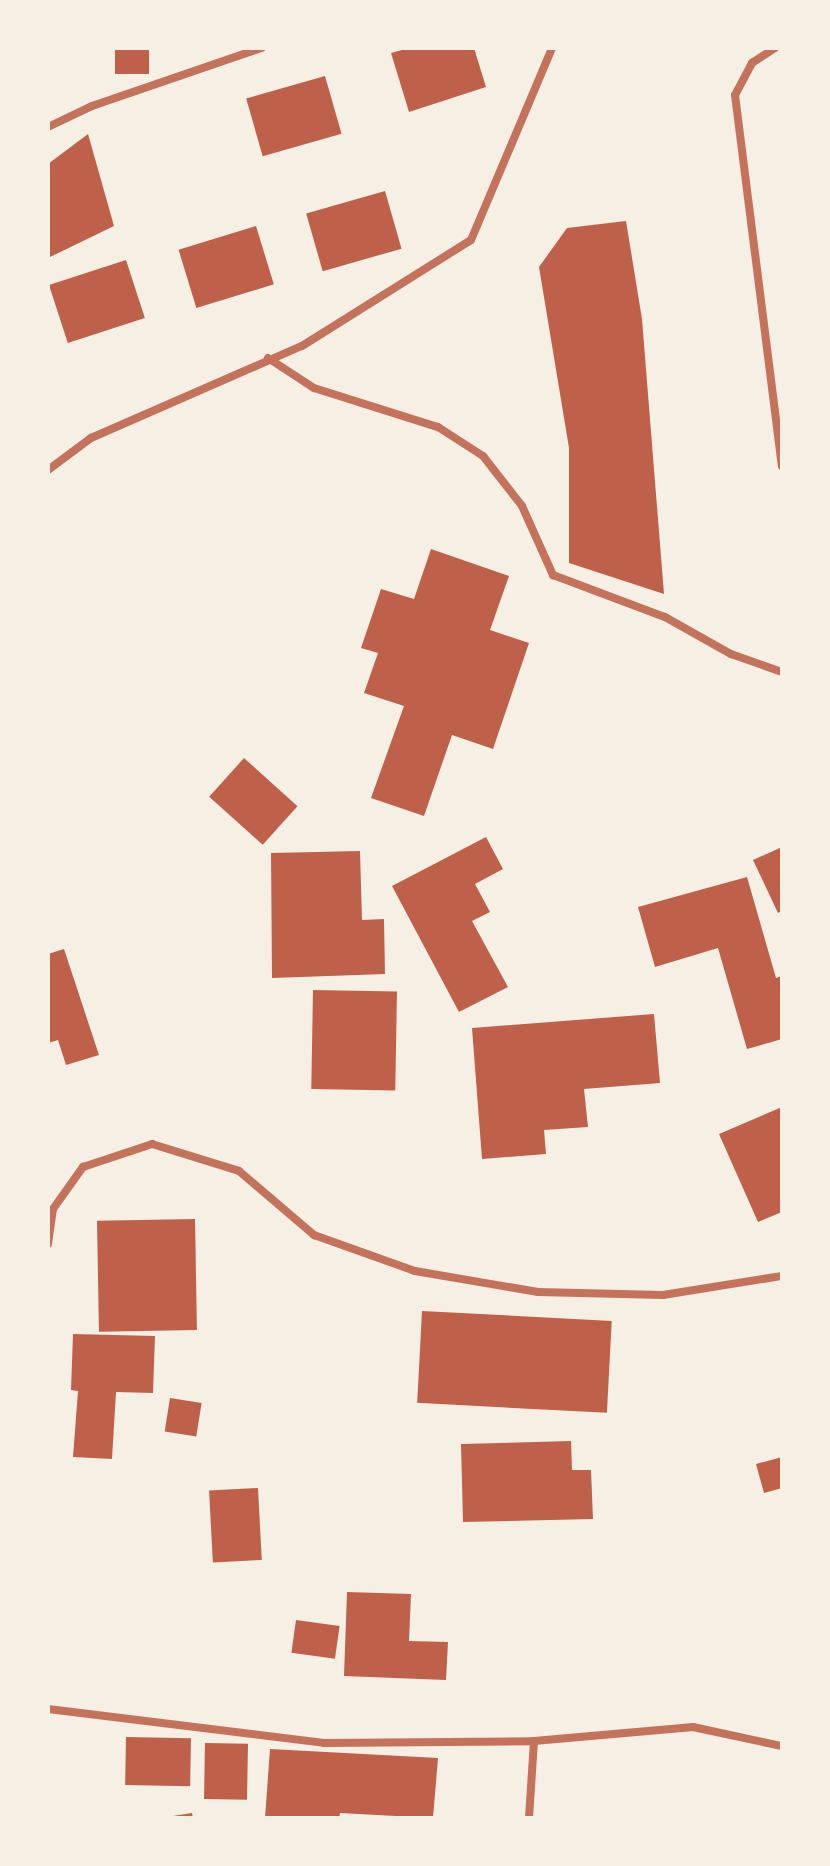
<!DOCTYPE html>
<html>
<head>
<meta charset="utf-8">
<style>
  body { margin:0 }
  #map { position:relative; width:830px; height:1866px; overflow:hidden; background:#f6efe4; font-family:"Zilla Slab",serif }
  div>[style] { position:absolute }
  .building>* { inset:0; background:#bf614a; transform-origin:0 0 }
  .minor>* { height:8px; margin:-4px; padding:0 4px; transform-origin:4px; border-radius:4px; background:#c5725c }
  span { translate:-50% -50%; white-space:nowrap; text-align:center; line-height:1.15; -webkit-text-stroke:6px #f6efe4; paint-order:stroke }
  .frame { position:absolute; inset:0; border:50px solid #f6efe4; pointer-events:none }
</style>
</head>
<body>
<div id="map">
  <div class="building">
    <i style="left:115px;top:48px;width:34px;height:26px"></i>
    <i style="clip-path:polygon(409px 48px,474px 48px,486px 87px,409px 112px,391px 53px)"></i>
    <i style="left:325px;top:76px;width:60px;height:82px;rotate:74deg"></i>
    <i style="clip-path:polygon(88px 134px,114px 226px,48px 258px,48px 164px)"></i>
    <i style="left:385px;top:191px;width:60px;height:82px;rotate:74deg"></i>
    <i style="clip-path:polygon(626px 221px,642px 319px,664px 594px,569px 563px,569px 448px,539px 267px,567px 228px)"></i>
    <i style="left:256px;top:226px;width:61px;height:81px;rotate:73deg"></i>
    <i style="left:126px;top:260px;width:61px;height:81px;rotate:72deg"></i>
    <i style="clip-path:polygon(431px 549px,509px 576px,490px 630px,529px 643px,493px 749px,452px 735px,424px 816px,371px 798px,404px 706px,364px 693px,378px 653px,361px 648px,381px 589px,414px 599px)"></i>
    <i style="left:244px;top:758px;width:72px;height:52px;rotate:42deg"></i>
    <i style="clip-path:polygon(486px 837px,503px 869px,475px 884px,490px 912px,472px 921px,508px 987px,459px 1012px,392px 886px)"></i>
    <i style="clip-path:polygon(782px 847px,782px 911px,778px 913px,753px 860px)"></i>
    <i style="clip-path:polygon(360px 851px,362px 920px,384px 919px,385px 974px,272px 978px,271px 853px)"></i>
    <i style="clip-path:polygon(747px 877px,776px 978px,782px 976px,782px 1039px,747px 1049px,718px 948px,655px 967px,638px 907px)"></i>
    <i style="clip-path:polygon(64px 949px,99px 1055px,66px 1065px,58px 1040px,48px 1043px,48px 954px)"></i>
    <i style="left:313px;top:990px;width:84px;height:99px;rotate:1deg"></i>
    <i style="clip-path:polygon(654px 1014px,660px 1083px,584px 1089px,588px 1127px,544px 1130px,546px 1154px,482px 1159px,472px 1028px)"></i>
    <i style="clip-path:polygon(782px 1107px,782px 1212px,758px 1222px,719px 1134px)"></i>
    <i style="left:195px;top:1219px;width:111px;height:98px;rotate:89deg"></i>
    <i style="left:422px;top:1311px;width:190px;height:92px;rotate:3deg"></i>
    <i style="clip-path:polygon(73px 1334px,155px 1336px,153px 1393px,116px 1392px,112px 1459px,73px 1457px,78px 1391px,71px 1390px)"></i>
    <i style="left:170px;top:1398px;width:32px;height:34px;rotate:9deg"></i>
    <i style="clip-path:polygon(571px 1441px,572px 1470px,591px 1470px,593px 1519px,463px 1522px,461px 1444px)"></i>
    <i style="clip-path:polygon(782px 1457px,782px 1488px,764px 1493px,756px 1464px)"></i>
    <i style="left:258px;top:1488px;width:72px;height:49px;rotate:87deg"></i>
    <i style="clip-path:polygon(347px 1592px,411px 1594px,409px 1641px,448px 1642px,446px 1680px,344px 1676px)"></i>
    <i style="left:296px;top:1620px;width:44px;height:33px;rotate:8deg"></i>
    <i style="left:126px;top:1737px;width:65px;height:48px;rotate:1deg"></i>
    <i style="left:205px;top:1743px;width:43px;height:56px;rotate:1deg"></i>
    <i style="clip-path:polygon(270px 1749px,438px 1758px,433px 1818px,340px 1813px,339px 1818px,265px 1818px)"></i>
    <i style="clip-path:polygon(192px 1813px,193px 1818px,173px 1818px,173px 1816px)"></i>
  </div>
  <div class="minor">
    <i style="left:775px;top:48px;width:27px;rotate:147deg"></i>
    <i style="left:752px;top:63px;width:36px;rotate:118deg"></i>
    <i style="left:735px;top:95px;width:374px;rotate:82.8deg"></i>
    <i style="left:48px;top:127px;width:49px;rotate:-25.5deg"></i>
    <i style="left:92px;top:106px;width:179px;rotate:-18.9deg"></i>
    <i style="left:268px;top:358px;width:55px;rotate:33.1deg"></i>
    <i style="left:314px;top:388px;width:130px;rotate:17.5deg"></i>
    <i style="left:438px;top:427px;width:54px;rotate:32.8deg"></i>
    <i style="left:483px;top:456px;width:63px;rotate:52deg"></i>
    <i style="left:522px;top:506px;width:76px;rotate:65.8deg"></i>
    <i style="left:553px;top:575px;width:120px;rotate:20.6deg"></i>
    <i style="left:665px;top:617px;width:76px;rotate:29.3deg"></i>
    <i style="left:731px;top:654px;width:54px;rotate:19.4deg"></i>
    <i style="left:48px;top:470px;width:54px;rotate:-36.7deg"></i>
    <i style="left:91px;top:438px;width:230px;rotate:-23.6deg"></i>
    <i style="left:302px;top:346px;width:199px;rotate:-32.1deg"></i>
    <i style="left:471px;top:240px;width:208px;rotate:-67.1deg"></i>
    <i style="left:48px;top:1244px;width:35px;rotate:-82deg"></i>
    <i style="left:53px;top:1209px;width:52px;rotate:-54.5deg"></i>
    <i style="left:83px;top:1167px;width:73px;rotate:-18.4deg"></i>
    <i style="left:152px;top:1144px;width:91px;rotate:17.2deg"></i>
    <i style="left:239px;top:1171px;width:99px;rotate:40.5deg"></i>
    <i style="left:314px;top:1235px;width:107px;rotate:19.6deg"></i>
    <i style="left:415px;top:1271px;width:125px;rotate:9.7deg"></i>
    <i style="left:538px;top:1292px;width:125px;rotate:1.4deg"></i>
    <i style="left:663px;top:1295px;width:121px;rotate:-9.1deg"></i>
    <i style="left:48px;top:1709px;width:278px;rotate:7deg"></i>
    <i style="left:324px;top:1743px;width:210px;rotate:-0.5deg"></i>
    <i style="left:534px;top:1741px;width:160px;rotate:-5deg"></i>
    <i style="left:693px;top:1727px;width:91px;rotate:12.1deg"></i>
    <i style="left:529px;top:1818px;width:77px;rotate:-86.3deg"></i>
  </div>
  <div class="frame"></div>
</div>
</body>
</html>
